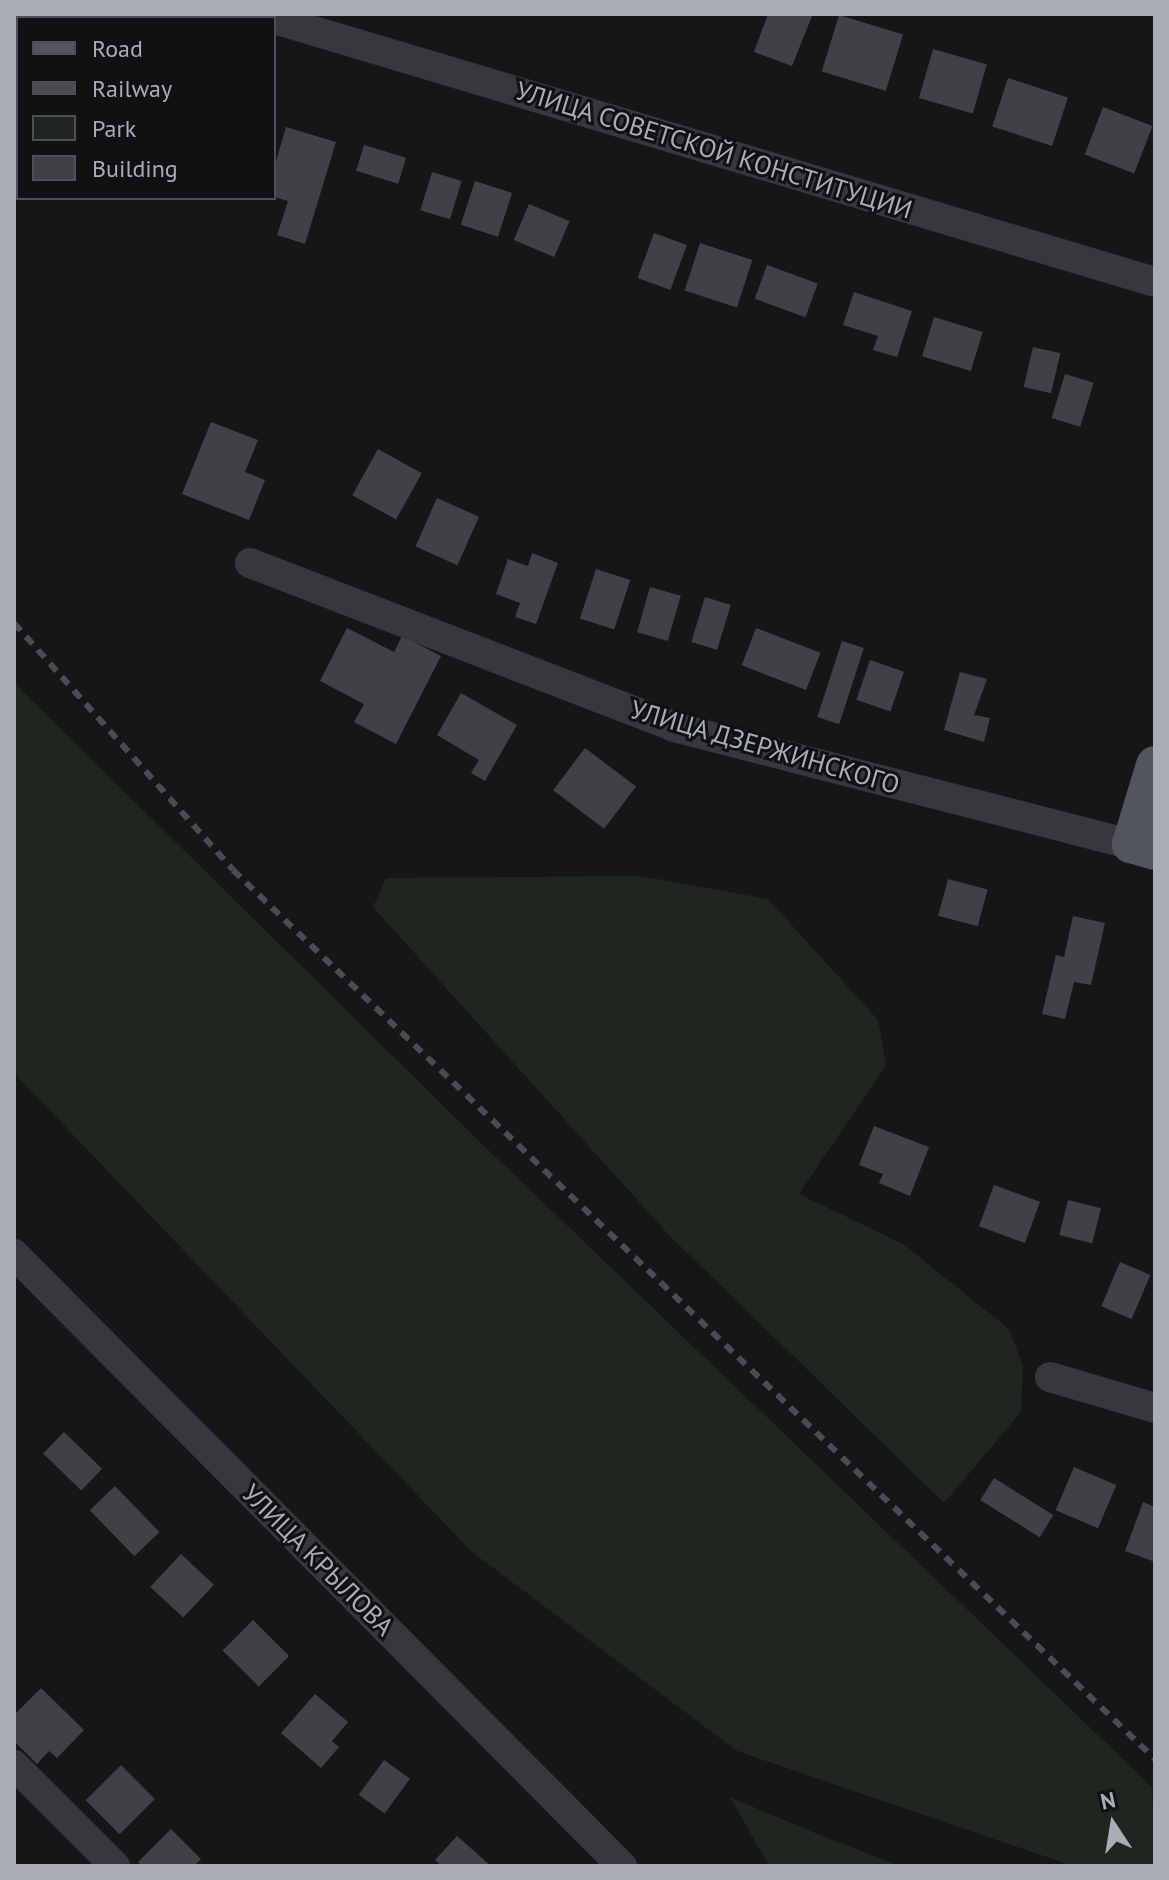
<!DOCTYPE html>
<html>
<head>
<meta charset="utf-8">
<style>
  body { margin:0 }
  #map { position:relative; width:1169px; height:1880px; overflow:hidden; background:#161618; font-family:"PT Sans",sans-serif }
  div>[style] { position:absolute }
  .green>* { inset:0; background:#1e261f }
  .building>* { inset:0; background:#404145; transform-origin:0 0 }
  .minor>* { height:30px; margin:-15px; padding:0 15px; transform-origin:15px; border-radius:15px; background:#37383d }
  .major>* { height:38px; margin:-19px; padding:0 19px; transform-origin:19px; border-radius:19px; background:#53555c }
  .rail>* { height:6px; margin-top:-3px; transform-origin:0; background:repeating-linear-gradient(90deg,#4a4c52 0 10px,transparent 0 18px) }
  span { translate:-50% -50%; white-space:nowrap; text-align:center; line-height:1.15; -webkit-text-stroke:6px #111113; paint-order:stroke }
  .street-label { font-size:26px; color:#a8adb8 }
  .frame { position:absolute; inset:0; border:16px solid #a8adb8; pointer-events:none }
  .legend { position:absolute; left:16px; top:16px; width:260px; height:184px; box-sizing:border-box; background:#111113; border:2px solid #4d4f55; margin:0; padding:10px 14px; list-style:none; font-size:24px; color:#a8adb8 }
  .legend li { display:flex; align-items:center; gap:16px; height:40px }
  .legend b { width:40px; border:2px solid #4d4f55 }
  .north { position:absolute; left:1073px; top:1784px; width:80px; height:80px; -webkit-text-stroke:6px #111113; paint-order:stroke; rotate:348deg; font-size:22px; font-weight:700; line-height:32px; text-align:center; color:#a8adb8 }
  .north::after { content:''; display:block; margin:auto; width:28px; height:36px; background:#a8adb8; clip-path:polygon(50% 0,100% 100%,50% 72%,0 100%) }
</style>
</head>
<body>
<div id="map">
  <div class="green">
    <i style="clip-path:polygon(14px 683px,476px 1138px,1152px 1787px,1155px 1866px,1073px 1866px,737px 1751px,472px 1552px,14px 1073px)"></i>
    <i style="clip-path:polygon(640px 876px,768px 899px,878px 1020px,886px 1065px,799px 1194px,903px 1244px,1009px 1329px,1023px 1366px,1021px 1412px,944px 1503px,668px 1234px,373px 907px,386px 878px)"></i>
    <i style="clip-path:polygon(730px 1797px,822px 1836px,900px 1866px,769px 1866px)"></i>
  </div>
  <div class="building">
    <i style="clip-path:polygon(768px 14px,812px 16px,792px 66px,754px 52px)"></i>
    <i style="left:839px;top:15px;width:67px;height:59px;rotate:17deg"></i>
    <i style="left:933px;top:49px;width:56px;height:51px;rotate:16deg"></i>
    <i style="left:1008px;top:78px;width:63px;height:51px;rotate:18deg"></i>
    <i style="left:1103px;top:107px;width:53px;height:51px;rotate:21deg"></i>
    <i style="clip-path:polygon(286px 127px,336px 142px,305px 244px,277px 235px,288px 201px,274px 197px,274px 168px)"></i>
    <i style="left:364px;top:145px;width:44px;height:27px;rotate:17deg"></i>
    <i style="left:432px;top:172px;width:31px;height:40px;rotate:17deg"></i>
    <i style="left:475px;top:181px;width:39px;height:46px;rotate:18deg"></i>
    <i style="left:529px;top:204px;width:44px;height:39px;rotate:23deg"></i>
    <i style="left:654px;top:233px;width:35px;height:48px;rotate:20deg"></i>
    <i style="left:700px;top:243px;width:55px;height:50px;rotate:18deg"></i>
    <i style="left:767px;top:265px;width:54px;height:36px;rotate:20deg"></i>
    <i style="clip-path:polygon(854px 292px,912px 311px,897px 357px,873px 350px,878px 336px,843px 325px)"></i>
    <i style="left:934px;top:317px;width:51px;height:41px;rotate:17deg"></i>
    <i style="left:1033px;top:347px;width:28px;height:41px;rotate:13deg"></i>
    <i style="left:1065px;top:374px;width:30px;height:46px;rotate:17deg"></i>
    <i style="clip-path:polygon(211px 422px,258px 440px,245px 472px,265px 480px,249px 520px,182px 494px)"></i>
    <i style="left:378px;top:449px;width:50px;height:53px;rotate:29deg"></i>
    <i style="left:437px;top:498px;width:46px;height:53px;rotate:24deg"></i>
    <i style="clip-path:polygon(532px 553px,558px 563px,536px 624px,515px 617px,520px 603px,496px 594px,508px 559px,528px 566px)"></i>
    <i style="left:596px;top:569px;width:36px;height:52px;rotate:18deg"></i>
    <i style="left:650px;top:587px;width:32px;height:47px;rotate:16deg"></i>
    <i style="left:705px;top:597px;width:27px;height:47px;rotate:17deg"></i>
    <i style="clip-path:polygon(347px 628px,394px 652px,402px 636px,441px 656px,396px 744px,354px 722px,364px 704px,320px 681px)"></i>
    <i style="left:756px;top:628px;width:69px;height:40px;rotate:21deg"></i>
    <i style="left:842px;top:641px;width:23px;height:80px;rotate:18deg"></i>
    <i style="left:870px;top:660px;width:36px;height:42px;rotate:19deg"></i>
    <i style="clip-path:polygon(960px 672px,987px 679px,974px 715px,990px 718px,984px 742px,944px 730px)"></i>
    <i style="clip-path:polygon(461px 693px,517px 725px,485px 781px,471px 773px,479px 760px,437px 735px)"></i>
    <i style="left:585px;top:748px;width:64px;height:53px;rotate:37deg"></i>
    <i style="left:948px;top:879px;width:41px;height:38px;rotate:15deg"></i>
    <i style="clip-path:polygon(1073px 916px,1105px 923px,1091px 985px,1074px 982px,1065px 1019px,1042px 1014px,1056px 955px,1064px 957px)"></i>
    <i style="clip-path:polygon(874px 1126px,929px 1147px,910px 1196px,879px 1183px,883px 1174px,859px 1165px)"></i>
    <i style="left:994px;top:1185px;width:49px;height:44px;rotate:20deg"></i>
    <i style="left:1068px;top:1200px;width:34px;height:36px;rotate:14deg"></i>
    <i style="left:1120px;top:1262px;width:33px;height:48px;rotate:23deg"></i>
    <i style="left:64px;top:1432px;width:53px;height:30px;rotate:44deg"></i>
    <i style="left:1074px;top:1467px;width:46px;height:47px;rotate:23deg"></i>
    <i style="left:994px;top:1478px;width:70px;height:26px;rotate:32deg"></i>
    <i style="left:115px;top:1486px;width:64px;height:35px;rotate:46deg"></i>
    <i style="clip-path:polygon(1143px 1502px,1155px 1507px,1155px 1562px,1125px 1551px)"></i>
    <i style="left:181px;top:1554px;width:45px;height:45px;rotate:43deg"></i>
    <i style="left:253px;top:1620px;width:51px;height:43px;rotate:45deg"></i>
    <i style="clip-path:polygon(41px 1688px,84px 1730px,57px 1758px,49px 1751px,37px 1764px,14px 1741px,14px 1715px)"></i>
    <i style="clip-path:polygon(315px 1694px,348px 1722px,332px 1741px,339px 1747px,321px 1768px,281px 1733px)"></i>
    <i style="left:384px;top:1760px;width:32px;height:43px;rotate:36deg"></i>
    <i style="left:121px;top:1765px;width:48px;height:50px;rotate:45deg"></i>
    <i style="clip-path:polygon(171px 1829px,201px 1859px,194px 1866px,142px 1866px,138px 1862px)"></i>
    <i style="clip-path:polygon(457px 1836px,491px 1866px,442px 1866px,435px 1860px)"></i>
  </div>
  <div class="minor">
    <i style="left:274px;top:19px;width:919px;rotate:16.62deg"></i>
    <i style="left:250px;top:563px;width:455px;rotate:21.1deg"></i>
    <i style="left:674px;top:727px;width:472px;rotate:14.4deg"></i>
    <i style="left:14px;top:1254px;width:863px;rotate:45.19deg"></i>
    <i style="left:1050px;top:1377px;width:109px;rotate:16.4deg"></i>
    <i style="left:14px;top:1765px;width:143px;rotate:45deg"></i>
  </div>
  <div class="major">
    <i style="left:1155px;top:765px;width:83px;rotate:106.9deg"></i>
    <i style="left:1131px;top:844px;width:25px;rotate:16deg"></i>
  </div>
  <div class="rail">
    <i style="left:14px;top:623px;width:330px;rotate:48.4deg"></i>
    <i style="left:233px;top:870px;width:1281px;rotate:43.96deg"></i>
  </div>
  <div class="street-label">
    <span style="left:714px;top:150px;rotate:17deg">УЛИЦА СОВЕТСКОЙ КОНСТИТУЦИИ</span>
    <span style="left:765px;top:747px;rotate:16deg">УЛИЦА ДЗЕРЖИНСКОГО</span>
    <span style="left:318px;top:1560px;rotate:45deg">УЛИЦА КРЫЛОВА</span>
  </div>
  <div class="frame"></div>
  <ul class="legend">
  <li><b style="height:10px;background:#53555c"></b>Road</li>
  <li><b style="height:10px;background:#4a4c52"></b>Railway</li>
  <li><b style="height:22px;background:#1e261f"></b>Park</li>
  <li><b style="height:22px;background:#404145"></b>Building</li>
  </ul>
  <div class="north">N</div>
</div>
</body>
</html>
